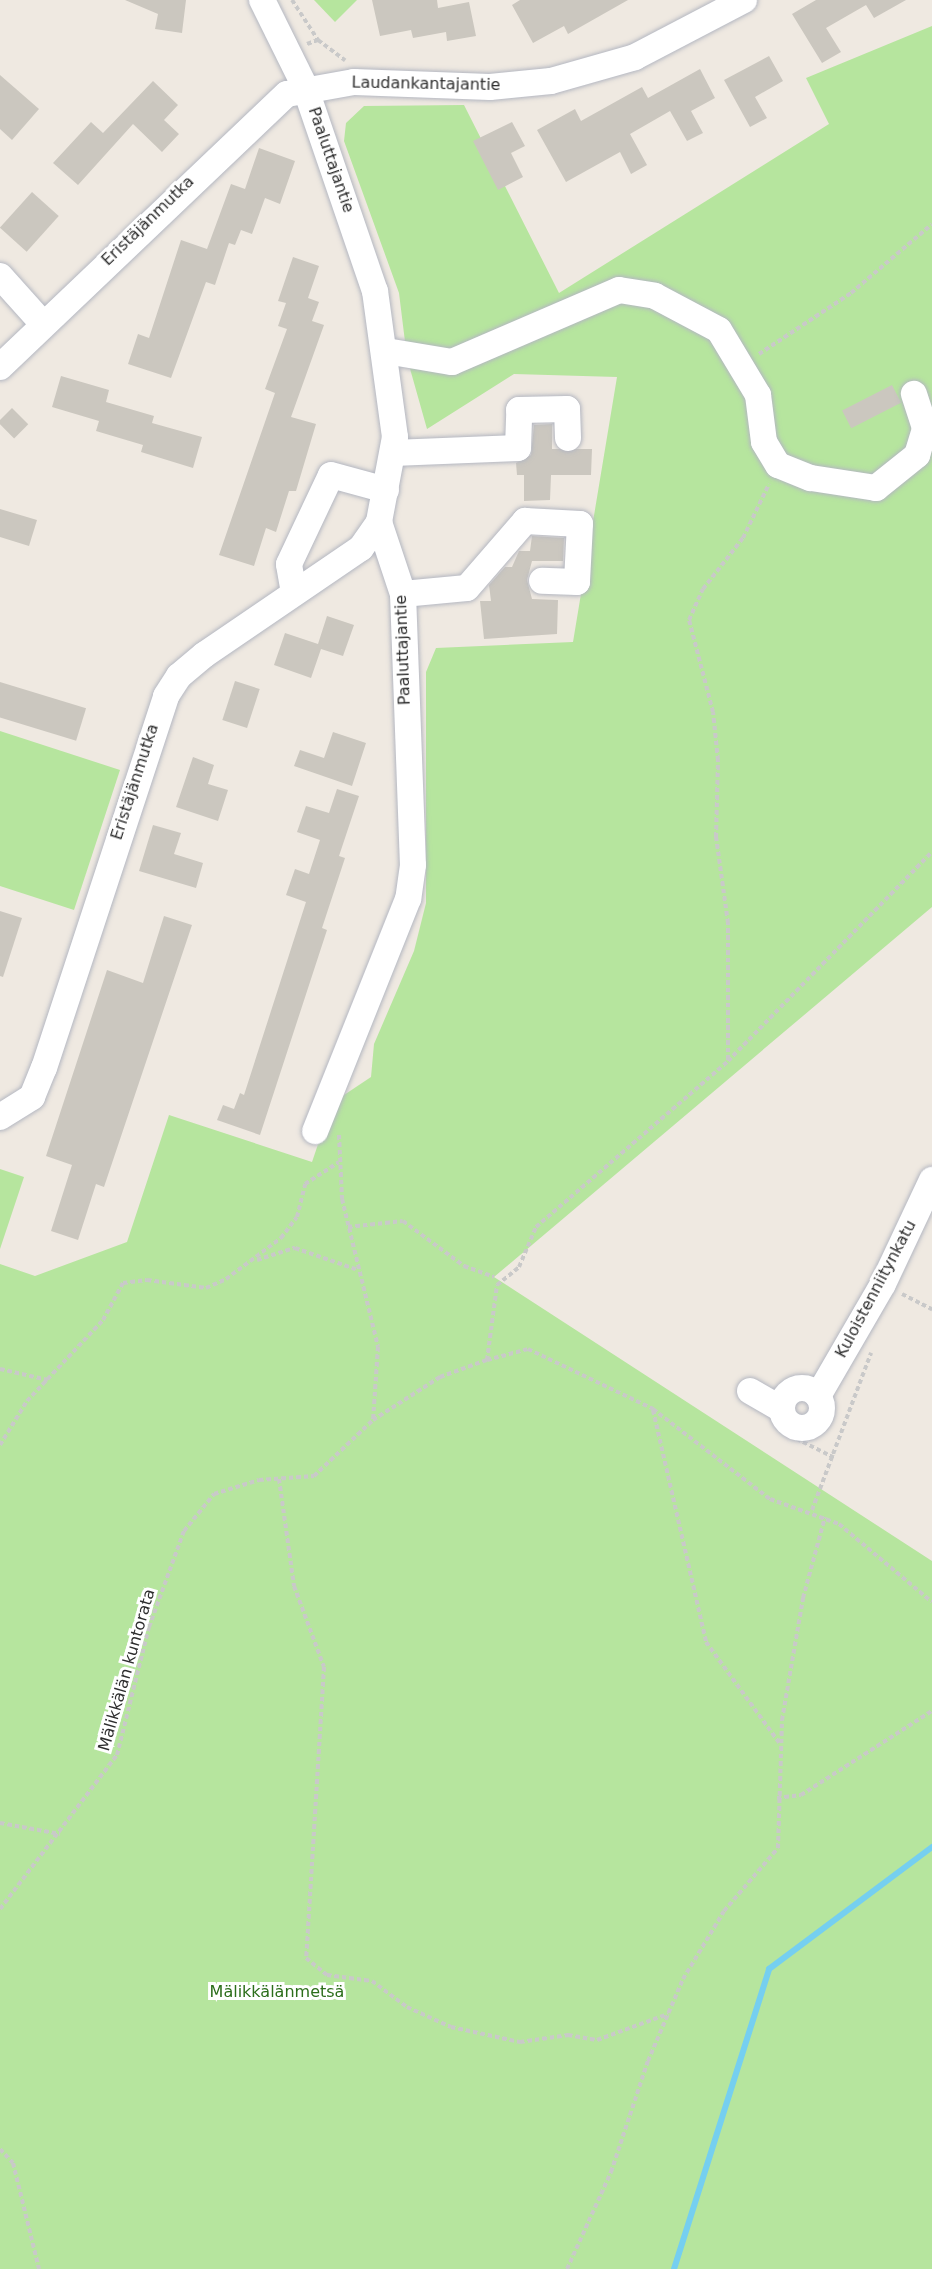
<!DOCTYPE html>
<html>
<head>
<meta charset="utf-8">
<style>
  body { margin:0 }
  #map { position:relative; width:932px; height:2269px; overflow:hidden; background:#efe9e1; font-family:"DejaVu Sans",sans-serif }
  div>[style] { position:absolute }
  .green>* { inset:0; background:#b6e59e }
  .stream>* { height:6px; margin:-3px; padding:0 3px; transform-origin:3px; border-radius:3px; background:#75cff0 }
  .building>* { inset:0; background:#cbc7bf; transform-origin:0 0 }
  .path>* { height:4px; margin-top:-2px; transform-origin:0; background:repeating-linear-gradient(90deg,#c9c9c9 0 4.5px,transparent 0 7.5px) }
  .roads { filter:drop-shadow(0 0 2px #b4b7c1) drop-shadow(0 0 2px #b4b7c1) }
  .minor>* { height:26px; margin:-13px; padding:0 13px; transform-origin:13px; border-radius:13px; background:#fff }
  .minor>.ring { margin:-13px; padding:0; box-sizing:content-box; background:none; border:26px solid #fff; border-radius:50% }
  span { translate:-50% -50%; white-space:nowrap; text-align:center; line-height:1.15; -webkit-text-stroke:6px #fff; paint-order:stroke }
  .street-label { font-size:16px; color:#2e2e2e }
  .park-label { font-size:16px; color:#2c6e1b }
</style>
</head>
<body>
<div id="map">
  <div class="green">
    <i style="clip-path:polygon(314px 0,357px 0,335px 22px)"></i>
    <i style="clip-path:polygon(932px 26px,932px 907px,494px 1277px,932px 1561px,932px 2269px,0 2269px,0 1264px,35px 1276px,127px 1242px,169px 1115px,312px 1162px,332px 1103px,371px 1077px,374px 1044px,414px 951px,426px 903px,426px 672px,436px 648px,573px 642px,617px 377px,514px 374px,427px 429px,407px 358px,399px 293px,344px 141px,346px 123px,364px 106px,464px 105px,559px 293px,829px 124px,806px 78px)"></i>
    <i style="clip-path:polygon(0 731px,120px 770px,74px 910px,0 886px)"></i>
    <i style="clip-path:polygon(0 1169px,24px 1177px,0 1249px)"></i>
  </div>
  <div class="stream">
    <i style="left:674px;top:2269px;width:315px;rotate:-72.4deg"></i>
    <i style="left:769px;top:1969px;width:204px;rotate:-36.8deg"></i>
  </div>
  <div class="building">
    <i style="clip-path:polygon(125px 0,186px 0,182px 33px,155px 29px,158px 14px)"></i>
    <i style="clip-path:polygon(372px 0,437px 0,438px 8px,469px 2px,476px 36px,447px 41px,446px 32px,413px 38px,411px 30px,380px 36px)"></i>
    <i style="clip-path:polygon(520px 0,628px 0,568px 34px,564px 26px,533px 43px,512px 5px)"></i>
    <i style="clip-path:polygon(816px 0,906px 0,874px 18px,866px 5px,826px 28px,841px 52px,822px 63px,792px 14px)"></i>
    <i style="clip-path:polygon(769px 56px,783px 81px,755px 97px,767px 118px,750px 127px,724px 80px)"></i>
    <i style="clip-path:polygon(700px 69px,715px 98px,691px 111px,703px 133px,687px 141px,670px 111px,630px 134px,647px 165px,631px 174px,620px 152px,566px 182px,537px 130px,575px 109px,581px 121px,642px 87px,648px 98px)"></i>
    <i style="clip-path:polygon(0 75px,39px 109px,12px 140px,0 129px)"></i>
    <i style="clip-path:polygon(153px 81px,178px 105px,164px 120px,179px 134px,162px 152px,133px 124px,78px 185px,53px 163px,91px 122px,103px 133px)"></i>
    <i style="clip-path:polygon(512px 122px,525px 146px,511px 153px,523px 177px,498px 190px,473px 141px)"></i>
    <i style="clip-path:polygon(259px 148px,295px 161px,280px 204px,265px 198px,252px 234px,241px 230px,235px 245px,229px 243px,215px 285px,206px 282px,171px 378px,128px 364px,138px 334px,149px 338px,181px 240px,207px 249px,231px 184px,245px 189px)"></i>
    <i style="left:32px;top:192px;width:36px;height:48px;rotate:42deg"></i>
    <i style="clip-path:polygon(293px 257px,319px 266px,308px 298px,319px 302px,312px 321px,324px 325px,291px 417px,316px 424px,296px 491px,289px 491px,276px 532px,266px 528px,254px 566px,219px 555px,275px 393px,265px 389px,287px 329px,278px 326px,286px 303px,278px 301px)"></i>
    <i style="clip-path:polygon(61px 376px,109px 390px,106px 402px,154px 416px,152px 423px,202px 437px,193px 468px,141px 452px,143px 445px,96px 431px,99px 421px,52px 407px)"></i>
    <i style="left:892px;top:385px;width:20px;height:56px;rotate:63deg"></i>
    <i style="left:12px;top:408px;width:23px;height:20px;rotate:45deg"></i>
    <i style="clip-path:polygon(552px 424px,552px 449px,592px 449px,591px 475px,551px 475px,550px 500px,524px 501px,524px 475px,517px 475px,516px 463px,531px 455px,534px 425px)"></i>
    <i style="clip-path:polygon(0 509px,37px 520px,29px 546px,0 537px)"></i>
    <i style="clip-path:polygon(532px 536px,564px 538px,563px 561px,532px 561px,527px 580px,532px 599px,558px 600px,557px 634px,484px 639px,480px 601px,491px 601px,489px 585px,505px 567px,512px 567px,519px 551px,530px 551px)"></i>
    <i style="clip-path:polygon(327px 616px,354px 625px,343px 656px,321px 649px,311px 678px,274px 665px,285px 633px,318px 644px)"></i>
    <i style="left:235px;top:681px;width:26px;height:41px;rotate:18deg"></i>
    <i style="left:0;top:682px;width:90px;height:34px;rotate:17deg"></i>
    <i style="clip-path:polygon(333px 732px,366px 743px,352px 786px,294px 766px,300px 750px,324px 758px)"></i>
    <i style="clip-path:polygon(193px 757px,214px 765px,208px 784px,228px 790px,218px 821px,176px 807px)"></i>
    <i style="clip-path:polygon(337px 789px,359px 796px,339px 856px,345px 858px,322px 928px,327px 930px,260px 1135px,217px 1120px,223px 1105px,234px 1109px,240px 1093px,244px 1095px,306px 902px,286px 895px,295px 869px,309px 874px,320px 840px,297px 832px,306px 806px,329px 813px)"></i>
    <i style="clip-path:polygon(153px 825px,181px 833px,174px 854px,203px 863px,196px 888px,139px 871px)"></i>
    <i style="clip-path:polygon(0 911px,22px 918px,3px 977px,0 976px)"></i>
    <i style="clip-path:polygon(164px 916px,192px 925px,104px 1187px,96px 1184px,78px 1240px,51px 1231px,72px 1165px,46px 1156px,107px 970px,143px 983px)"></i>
  </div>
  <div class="path">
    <i style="left:292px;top:0;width:48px;rotate:57deg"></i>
    <i style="left:318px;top:40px;width:34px;rotate:37deg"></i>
    <i style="left:307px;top:44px;width:12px;rotate:-20deg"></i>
    <i style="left:759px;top:354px;width:110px;rotate:-33.5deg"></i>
    <i style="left:851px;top:293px;width:106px;rotate:-40.4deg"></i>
    <i style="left:728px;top:1060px;width:137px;rotate:-90deg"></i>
    <i style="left:728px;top:923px;width:87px;rotate:-97.9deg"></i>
    <i style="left:716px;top:837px;width:77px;rotate:-88.5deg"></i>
    <i style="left:718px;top:760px;width:48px;rotate:-95.9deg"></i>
    <i style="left:713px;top:712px;width:95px;rotate:-104.6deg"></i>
    <i style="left:689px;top:620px;width:34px;rotate:-66deg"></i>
    <i style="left:703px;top:589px;width:65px;rotate:-51.9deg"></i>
    <i style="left:743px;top:538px;width:60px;rotate:-64.3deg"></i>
    <i style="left:339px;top:1135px;width:64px;rotate:87.3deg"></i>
    <i style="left:342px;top:1199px;width:152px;rotate:76.3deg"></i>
    <i style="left:378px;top:1347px;width:73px;rotate:93.9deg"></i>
    <i style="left:348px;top:1227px;width:55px;rotate:-6.2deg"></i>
    <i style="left:403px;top:1221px;width:76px;rotate:36.4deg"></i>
    <i style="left:464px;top:1266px;width:32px;rotate:20deg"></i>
    <i style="left:257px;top:1260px;width:40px;rotate:-18deg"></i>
    <i style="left:295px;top:1248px;width:67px;rotate:19.2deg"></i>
    <i style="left:902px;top:1294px;width:34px;rotate:27deg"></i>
    <i style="left:487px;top:1360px;width:76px;rotate:-82.4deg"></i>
    <i style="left:497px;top:1285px;width:28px;rotate:-39deg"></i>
    <i style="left:519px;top:1267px;width:43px;rotate:-67deg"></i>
    <i style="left:536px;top:1227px;width:254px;rotate:-40.8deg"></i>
    <i style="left:728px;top:1061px;width:292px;rotate:-45.7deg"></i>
    <i style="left:0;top:1369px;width:49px;rotate:12.9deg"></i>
    <i style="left:781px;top:1386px;width:24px;rotate:-19deg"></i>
    <i style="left:653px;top:1410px;width:238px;rotate:77.1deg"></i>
    <i style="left:706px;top:1642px;width:126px;rotate:54deg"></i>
    <i style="left:783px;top:1432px;width:58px;rotate:26.6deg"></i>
    <i style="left:0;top:1445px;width:52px;rotate:-58.5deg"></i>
    <i style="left:27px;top:1401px;width:111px;rotate:-46.8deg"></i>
    <i style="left:103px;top:1320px;width:42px;rotate:-61.6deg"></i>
    <i style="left:123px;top:1283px;width:24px;rotate:-7deg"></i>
    <i style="left:147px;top:1280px;width:60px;rotate:7.7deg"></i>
    <i style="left:206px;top:1288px;width:22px;rotate:-24deg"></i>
    <i style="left:226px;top:1279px;width:69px;rotate:-36.7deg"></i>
    <i style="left:281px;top:1238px;width:26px;rotate:-53deg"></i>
    <i style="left:297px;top:1217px;width:34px;rotate:-76deg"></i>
    <i style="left:305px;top:1184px;width:40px;rotate:-32.9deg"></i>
    <i style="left:279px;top:1479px;width:108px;rotate:82deg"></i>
    <i style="left:294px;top:1586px;width:86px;rotate:69.7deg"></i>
    <i style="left:324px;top:1667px;width:292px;rotate:93.5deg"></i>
    <i style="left:306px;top:1958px;width:27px;rotate:39deg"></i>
    <i style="left:327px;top:1975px;width:45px;rotate:7.6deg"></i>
    <i style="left:372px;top:1981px;width:44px;rotate:36.6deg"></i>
    <i style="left:407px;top:2007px;width:48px;rotate:24.4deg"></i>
    <i style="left:451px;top:2027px;width:71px;rotate:12.3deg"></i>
    <i style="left:520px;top:2042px;width:49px;rotate:-8.3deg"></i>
    <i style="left:568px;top:2035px;width:29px;rotate:10deg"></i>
    <i style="left:597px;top:2040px;width:76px;rotate:-20.1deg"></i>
    <i style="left:812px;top:1510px;width:168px;rotate:-69.4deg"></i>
    <i style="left:777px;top:1798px;width:24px;rotate:-7deg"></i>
    <i style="left:801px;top:1795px;width:156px;rotate:-32.7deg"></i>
    <i style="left:0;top:1823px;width:61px;rotate:10.4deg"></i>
    <i style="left:0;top:1909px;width:193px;rotate:-52.8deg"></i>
    <i style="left:117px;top:1755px;width:132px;rotate:-76deg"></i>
    <i style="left:149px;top:1627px;width:102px;rotate:-70deg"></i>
    <i style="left:184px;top:1531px;width:48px;rotate:-51deg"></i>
    <i style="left:214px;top:1494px;width:47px;rotate:-17.3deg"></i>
    <i style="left:259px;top:1480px;width:55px;rotate:-4.2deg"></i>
    <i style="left:314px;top:1476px;width:81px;rotate:-43.5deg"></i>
    <i style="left:373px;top:1420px;width:80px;rotate:-32.7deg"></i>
    <i style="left:440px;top:1377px;width:50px;rotate:-19.9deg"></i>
    <i style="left:487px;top:1360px;width:42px;rotate:-15deg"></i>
    <i style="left:528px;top:1349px;width:139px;rotate:25.6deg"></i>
    <i style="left:653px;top:1409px;width:148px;rotate:37.6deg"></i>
    <i style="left:770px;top:1499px;width:73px;rotate:19.9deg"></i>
    <i style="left:839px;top:1524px;width:121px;rotate:40deg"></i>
    <i style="left:0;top:2149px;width:19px;rotate:47deg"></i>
    <i style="left:13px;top:2163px;width:109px;rotate:76.2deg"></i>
    <i style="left:567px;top:2269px;width:107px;rotate:-65.6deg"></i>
    <i style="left:611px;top:2172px;width:117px;rotate:-71.6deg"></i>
    <i style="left:648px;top:2061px;width:89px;rotate:-66.9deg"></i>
    <i style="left:683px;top:1979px;width:79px;rotate:-58.9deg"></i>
    <i style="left:724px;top:1911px;width:83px;rotate:-49.4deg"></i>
    <i style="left:778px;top:1848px;width:128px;rotate:-88.2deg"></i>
    <i style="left:782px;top:1720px;width:124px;rotate:-80.2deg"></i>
    <i style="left:803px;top:1598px;width:84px;rotate:-74.8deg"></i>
  </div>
  <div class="roads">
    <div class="minor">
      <i style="left:262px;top:0;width:97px;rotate:63.7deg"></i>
      <i style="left:305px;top:87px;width:216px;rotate:71.1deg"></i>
      <i style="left:375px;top:291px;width:147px;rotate:82.2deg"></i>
      <i style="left:395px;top:437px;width:86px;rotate:100.7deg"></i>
      <i style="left:379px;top:522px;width:76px;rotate:71.6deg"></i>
      <i style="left:403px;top:594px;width:271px;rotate:87.9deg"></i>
      <i style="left:413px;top:865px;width:34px;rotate:98deg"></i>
      <i style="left:408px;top:899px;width:250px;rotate:111.8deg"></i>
      <i style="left:0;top:276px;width:64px;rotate:48.1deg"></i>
      <i style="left:386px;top:351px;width:67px;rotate:9.5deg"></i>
      <i style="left:452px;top:362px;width:182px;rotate:-23.3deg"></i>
      <i style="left:619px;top:290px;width:36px;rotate:9deg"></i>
      <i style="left:655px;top:296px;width:72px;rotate:28deg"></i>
      <i style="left:719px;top:330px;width:76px;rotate:59deg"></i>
      <i style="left:758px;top:395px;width:47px;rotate:82.7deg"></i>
      <i style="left:764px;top:442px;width:27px;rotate:59deg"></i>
      <i style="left:778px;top:465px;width:35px;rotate:22deg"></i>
      <i style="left:811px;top:478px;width:66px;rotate:8.7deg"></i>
      <i style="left:876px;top:488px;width:53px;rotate:-38.8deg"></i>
      <i style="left:917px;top:455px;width:28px;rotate:-73deg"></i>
      <i style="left:925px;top:428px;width:36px;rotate:-108deg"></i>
      <i style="left:0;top:367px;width:396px;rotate:-43.6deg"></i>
      <i style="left:287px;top:94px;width:68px;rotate:-10.2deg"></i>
      <i style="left:354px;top:82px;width:136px;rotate:2.1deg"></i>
      <i style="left:490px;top:87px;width:61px;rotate:-5.6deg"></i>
      <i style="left:551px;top:81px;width:87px;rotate:-15.9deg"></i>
      <i style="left:635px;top:57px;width:123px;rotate:-27.6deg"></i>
      <i style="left:393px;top:453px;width:125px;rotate:-2.3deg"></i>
      <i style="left:518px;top:448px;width:38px;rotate:-88deg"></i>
      <i style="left:519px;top:410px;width:48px;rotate:-1.2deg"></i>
      <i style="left:567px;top:409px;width:29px;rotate:88deg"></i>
      <i style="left:294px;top:593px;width:29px;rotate:-100deg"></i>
      <i style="left:289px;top:564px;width:98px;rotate:-64.7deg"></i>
      <i style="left:331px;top:475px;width:57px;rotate:15.3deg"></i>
      <i style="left:403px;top:594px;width:64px;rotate:-5.4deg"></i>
      <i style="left:467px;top:588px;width:89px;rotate:-49.1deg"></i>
      <i style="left:525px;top:521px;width:55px;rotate:3.1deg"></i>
      <i style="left:580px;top:524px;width:58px;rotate:93deg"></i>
      <i style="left:577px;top:582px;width:35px;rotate:-178deg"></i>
      <i style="left:0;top:1117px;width:38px;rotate:-32deg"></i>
      <i style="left:32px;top:1097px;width:31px;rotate:-68deg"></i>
      <i style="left:44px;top:1068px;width:391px;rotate:-71.8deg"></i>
      <i style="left:166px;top:696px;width:24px;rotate:-57deg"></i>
      <i style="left:179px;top:676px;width:33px;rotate:-40deg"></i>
      <i style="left:204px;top:655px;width:190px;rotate:-34.3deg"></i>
      <i style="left:361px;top:548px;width:32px;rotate:-55deg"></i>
      <i class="ring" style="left:782px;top:1388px;width:14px;height:14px"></i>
      <i style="left:750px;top:1391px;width:36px;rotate:30deg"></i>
      <i style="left:818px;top:1396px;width:129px;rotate:-59.9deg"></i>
      <i style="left:883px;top:1284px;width:115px;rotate:-64.8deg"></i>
    </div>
  </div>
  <div class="street-label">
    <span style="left:426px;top:84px;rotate:1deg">Laudankantajantie</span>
    <span style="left:331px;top:160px;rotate:71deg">Paaluttajantie</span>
    <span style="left:148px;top:221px;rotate:-44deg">Eristäjänmutka</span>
    <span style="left:403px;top:650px;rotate:-92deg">Paaluttajantie</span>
    <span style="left:135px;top:782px;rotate:-72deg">Eristäjänmutka</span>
    <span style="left:876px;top:1289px;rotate:-62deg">Kuloistenniitynkatu</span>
    <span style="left:127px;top:1670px;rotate:-74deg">Mälikkälän kuntorata</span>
  </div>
  <div class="park-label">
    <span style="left:277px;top:1992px">Mälikkälänmetsä</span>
  </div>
</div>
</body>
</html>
